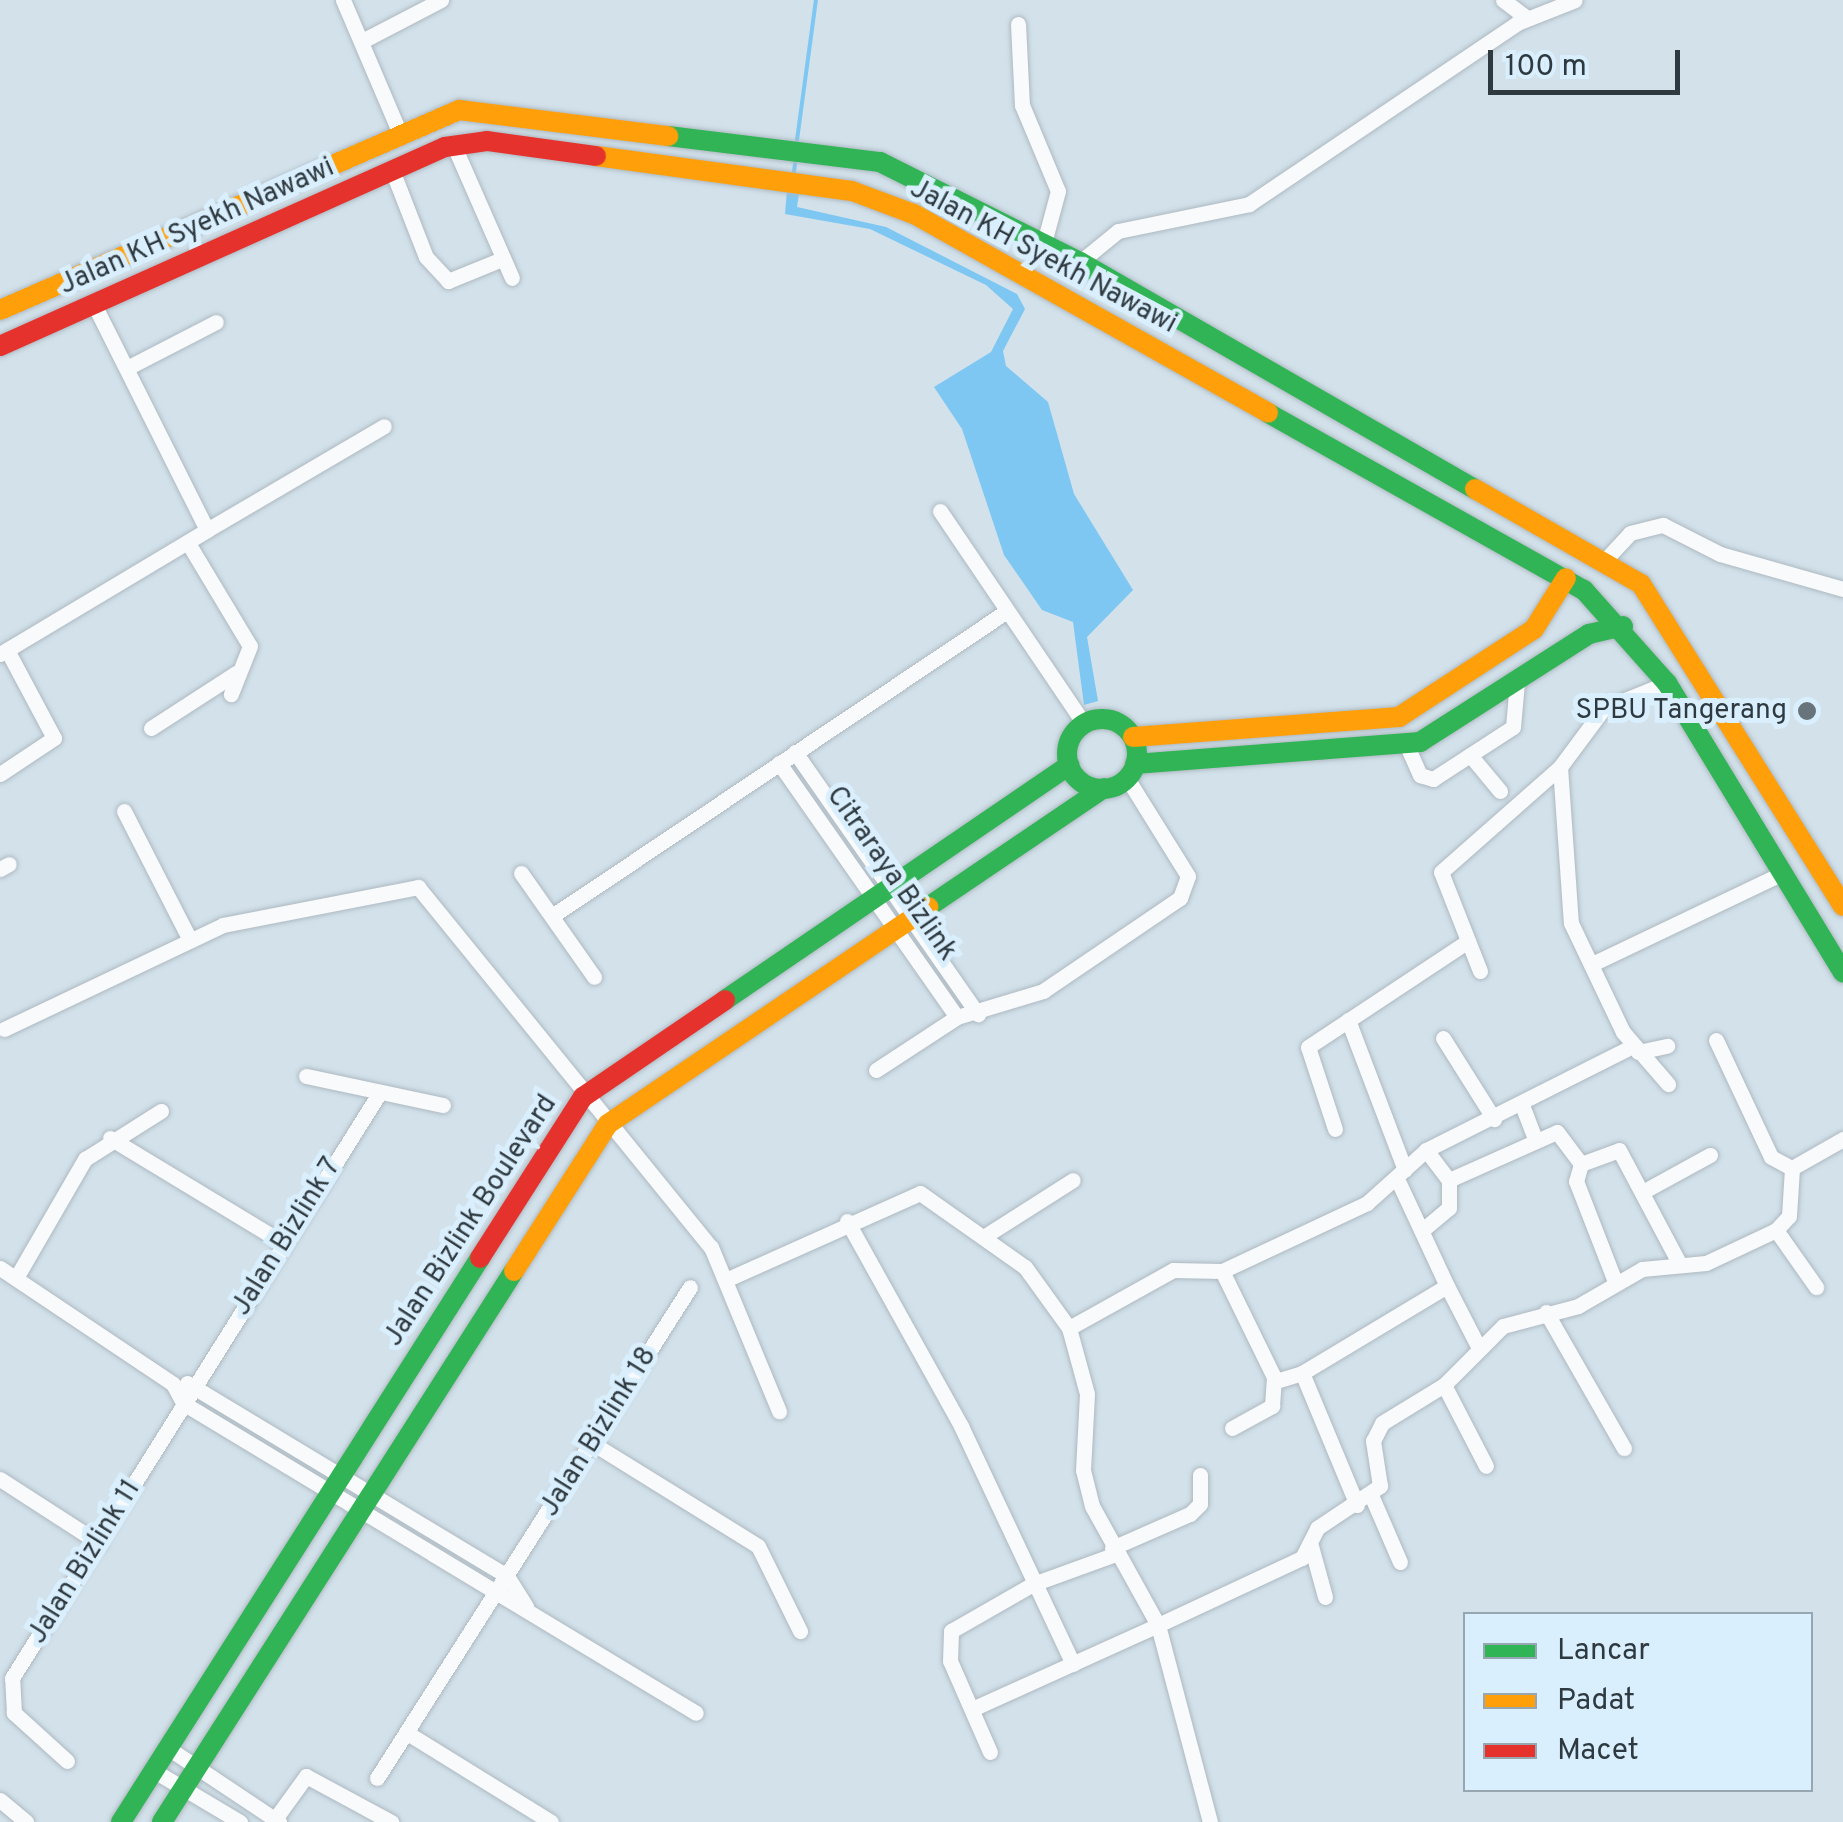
<!DOCTYPE html>
<html>
<head>
<meta charset="utf-8">
<style>
  body { margin:0 }
  #map { position:relative; width:1843px; height:1822px; overflow:hidden; background:#d2e1ea; font-family:Overpass,sans-serif }
  div>[style] { position:absolute }
  .water>* { inset:0; background:#7dc7f2 }
  .stream>* { height:4px; margin:-2px; padding:0 2px; transform-origin:2px; border-radius:2px; background:#7dc7f2 }
  .roads { filter:drop-shadow(0 0 2px #aeb9c1) drop-shadow(0 0 2px #aeb9c1) }
  .street>* { height:15px; margin:-7.5px; padding:0 7.5px; transform-origin:7.5px; border-radius:7.5px; background:#f8fafc }
  .fast>* { height:20px; margin:-10px; padding:0 10px; transform-origin:10px; border-radius:10px; background:#30b455 }
  .fast>.ring { margin:-10px; padding:0; box-sizing:content-box; background:none; border:20px solid #30b455; border-radius:50% }
  .slow>* { height:20px; margin:-10px; padding:0 10px; transform-origin:10px; border-radius:10px; background:#ff9f0a }
  .jam>* { height:20px; margin:-10px; padding:0 10px; transform-origin:10px; border-radius:10px; background:#e5322d }
  .dots>* { width:28px; height:28px; translate:-50% -50%; box-sizing:border-box; border:5px solid #daeffd; border-radius:50% }
  span { translate:-50% -50%; white-space:nowrap; text-align:center; line-height:1.15; -webkit-text-stroke:10px #daeffd; paint-order:stroke }
  .street-label { font-size:28px; color:#2f3a40 }
  .poi-label { font-size:28px; color:#2f3a40 }
  .right { translate:-100% -50%; text-align:right }
  .legend { position:absolute; left:1463px; top:1612px; width:350px; height:180px; box-sizing:border-box; background:#daeffd; border:2px solid #96a7b1; margin:0; padding:12px 18px; list-style:none; font-size:30px; color:#2f3a40 }
  .legend li { display:flex; align-items:center; gap:20px; height:50px }
  .legend b { width:50px; border:2px solid #96a7b1 }
  .scale { position:absolute; left:1488px; top:50px; width:192px; height:45px; box-sizing:border-box; border:5px solid #2f3a40; border-top:0; padding-left:12px; font-size:30px; line-height:35px; white-space:nowrap; color:#2f3a40; -webkit-text-stroke:8px #daeffd; paint-order:stroke }
</style>
</head>
<body>
<div id="map">
  <div class="water">
    <i style="clip-path:polygon(787px 190px,799px 193px,797px 207px,886px 227px,1017px 294px,1025px 309px,1003px 351px,1006px 366px,1048px 402px,1074px 494px,1133px 590px,1087px 637px,1098px 701px,1084px 705px,1073px 622px,1042px 610px,1004px 555px,962px 429px,934px 387px,991px 352px,1013px 309px,986px 285px,870px 229px,785px 214px)"></i>
  </div>
  <div class="stream">
    <i style="left:797px;top:140px;width:141px;rotate:-82.3deg"></i>
    <i style="left:794px;top:172px;width:16px;rotate:-83deg"></i>
  </div>
  <div class="roads">
    <div class="street">
      <i style="left:343px;top:0;width:142px;rotate:66.9deg"></i>
      <i style="left:1503px;top:0;width:30px;rotate:37deg"></i>
      <i style="left:1018px;top:24px;width:81px;rotate:87.2deg"></i>
      <i style="left:1022px;top:105px;width:93px;rotate:67.3deg"></i>
      <i style="left:1058px;top:191px;width:54px;rotate:105.1deg"></i>
      <i style="left:364px;top:40px;width:87px;rotate:-27.5deg"></i>
      <i style="left:454px;top:146px;width:144px;rotate:66.3deg"></i>
      <i style="left:392px;top:170px;width:93px;rotate:68.7deg"></i>
      <i style="left:426px;top:257px;width:33px;rotate:47deg"></i>
      <i style="left:448px;top:281px;width:58px;rotate:-22.2deg"></i>
      <i style="left:1080px;top:262px;width:49px;rotate:-39.2deg"></i>
      <i style="left:1118px;top:231px;width:134px;rotate:-11.6deg"></i>
      <i style="left:1249px;top:204px;width:323px;rotate:-34deg"></i>
      <i style="left:1517px;top:23px;width:62px;rotate:-21.6deg"></i>
      <i style="left:127px;top:368px;width:100px;rotate:-27.3deg"></i>
      <i style="left:940px;top:511px;width:257px;rotate:55.9deg"></i>
      <i style="left:207px;top:530px;width:205px;rotate:-30.4deg"></i>
      <i style="left:188px;top:543px;width:120px;rotate:59deg"></i>
      <i style="left:250px;top:646px;width:52px;rotate:111.6deg"></i>
      <i style="left:1606px;top:559px;width:35px;rotate:-47deg"></i>
      <i style="left:1630px;top:533px;width:34px;rotate:-14deg"></i>
      <i style="left:1663px;top:525px;width:64px;rotate:27deg"></i>
      <i style="left:1720px;top:554px;width:128px;rotate:15.9deg"></i>
      <i style="left:0;top:654px;width:241px;rotate:-30.9deg"></i>
      <i style="left:207px;top:530px;width:253px;rotate:-116.6deg"></i>
      <i style="left:151px;top:728px;width:101px;rotate:-32.9deg"></i>
      <i style="left:1407px;top:746px;width:32px;rotate:66deg"></i>
      <i style="left:1420px;top:775px;width:14px;rotate:17deg"></i>
      <i style="left:1433px;top:779px;width:95px;rotate:-33deg"></i>
      <i style="left:1513px;top:727px;width:45px;rotate:-84.9deg"></i>
      <i style="left:795px;top:752px;width:320px;rotate:55.1deg"></i>
      <i style="left:1470px;top:755px;width:47px;rotate:50.2deg"></i>
      <i style="left:779px;top:763px;width:310px;rotate:55deg"></i>
      <i style="left:1560px;top:767px;width:156px;rotate:86deg"></i>
      <i style="left:1571px;top:923px;width:121px;rotate:64.5deg"></i>
      <i style="left:1623px;top:1032px;width:69px;rotate:49.1deg"></i>
      <i style="left:0;top:774px;width:65px;rotate:-33.7deg"></i>
      <i style="left:54px;top:738px;width:100px;rotate:-118.1deg"></i>
      <i style="left:124px;top:811px;width:145px;rotate:62.9deg"></i>
      <i style="left:0;top:869px;width:10px;rotate:-29deg"></i>
      <i style="left:521px;top:873px;width:127px;rotate:54.9deg"></i>
      <i style="left:552px;top:916px;width:548px;rotate:-33.84deg"></i>
      <i style="left:1592px;top:964px;width:212px;rotate:-25.5deg"></i>
      <i style="left:1480px;top:971px;width:106px;rotate:-111.5deg"></i>
      <i style="left:1441px;top:872px;width:159px;rotate:-41.4deg"></i>
      <i style="left:1560px;top:767px;width:72px;rotate:-53.4deg"></i>
      <i style="left:1603px;top:709px;width:69px;rotate:-22.1deg"></i>
      <i style="left:1348px;top:1020px;width:160px;rotate:69.2deg"></i>
      <i style="left:4px;top:1029px;width:242px;rotate:-25.4deg"></i>
      <i style="left:223px;top:925px;width:199px;rotate:-11deg"></i>
      <i style="left:418px;top:887px;width:464px;rotate:50.9deg"></i>
      <i style="left:711px;top:1247px;width:178px;rotate:67.5deg"></i>
      <i style="left:1443px;top:1038px;width:96px;rotate:57.8deg"></i>
      <i style="left:1716px;top:1040px;width:129px;rotate:64.8deg"></i>
      <i style="left:1771px;top:1157px;width:24px;rotate:28deg"></i>
      <i style="left:1638px;top:1052px;width:30px;rotate:-12deg"></i>
      <i style="left:876px;top:1070px;width:97px;rotate:-33.2deg"></i>
      <i style="left:957px;top:1017px;width:90px;rotate:-16.8deg"></i>
      <i style="left:1043px;top:991px;width:166px;rotate:-34.2deg"></i>
      <i style="left:1180px;top:898px;width:23px;rotate:-70deg"></i>
      <i style="left:1188px;top:876px;width:115px;rotate:-121.9deg"></i>
      <i style="left:306px;top:1076px;width:140px;rotate:12deg"></i>
      <i style="left:1522px;top:1105px;width:36px;rotate:69deg"></i>
      <i style="left:1335px;top:1129px;width:86px;rotate:-108.2deg"></i>
      <i style="left:1308px;top:1047px;width:192px;rotate:-33.5deg"></i>
      <i style="left:110px;top:1138px;width:201px;rotate:31.2deg"></i>
      <i style="left:1426px;top:1150px;width:38px;rotate:53deg"></i>
      <i style="left:1449px;top:1180px;width:118px;rotate:-24deg"></i>
      <i style="left:1557px;top:1132px;width:40px;rotate:53deg"></i>
      <i style="left:1581px;top:1164px;width:40px;rotate:-20.2deg"></i>
      <i style="left:1619px;top:1150px;width:128px;rotate:62deg"></i>
      <i style="left:1581px;top:1164px;width:18px;rotate:106deg"></i>
      <i style="left:1576px;top:1181px;width:110px;rotate:68.8deg"></i>
      <i style="left:1646px;top:1190px;width:73px;rotate:-28.7deg"></i>
      <i style="left:847px;top:1221px;width:235px;rotate:60.9deg"></i>
      <i style="left:961px;top:1426px;width:263px;rotate:64.8deg"></i>
      <i style="left:1426px;top:1227px;width:30px;rotate:-40deg"></i>
      <i style="left:1449px;top:1208px;width:28px;rotate:-90deg"></i>
      <i style="left:1776px;top:1230px;width:70px;rotate:54.9deg"></i>
      <i style="left:985px;top:1236px;width:104px;rotate:-32.5deg"></i>
      <i style="left:0;top:1268px;width:208px;rotate:33.8deg"></i>
      <i style="left:173px;top:1384px;width:21px;rotate:62deg"></i>
      <i style="left:183px;top:1403px;width:599px;rotate:31.14deg"></i>
      <i style="left:1222px;top:1271px;width:123px;rotate:63.9deg"></i>
      <i style="left:1276px;top:1381px;width:27px;rotate:-17deg"></i>
      <i style="left:16px;top:1278px;width:138px;rotate:-59.9deg"></i>
      <i style="left:85px;top:1159px;width:90px;rotate:-32.3deg"></i>
      <i style="left:730px;top:1278px;width:208px;rotate:-24.1deg"></i>
      <i style="left:920px;top:1193px;width:128px;rotate:35.2deg"></i>
      <i style="left:1025px;top:1267px;width:75px;rotate:54.2deg"></i>
      <i style="left:1069px;top:1328px;width:68px;rotate:74.7deg"></i>
      <i style="left:1087px;top:1394px;width:76px;rotate:93deg"></i>
      <i style="left:1083px;top:1470px;width:37px;rotate:76deg"></i>
      <i style="left:1092px;top:1506px;width:136px;rotate:61deg"></i>
      <i style="left:1158px;top:1625px;width:200px;rotate:155.7deg"></i>
      <i style="left:1447px;top:1286px;width:70px;rotate:62.7deg"></i>
      <i style="left:1546px;top:1312px;width:157px;rotate:60.2deg"></i>
      <i style="left:1069px;top:1328px;width:119px;rotate:-29.1deg"></i>
      <i style="left:1173px;top:1270px;width:49px;rotate:1.2deg"></i>
      <i style="left:1222px;top:1271px;width:160px;rotate:-25.1deg"></i>
      <i style="left:1367px;top:1203px;width:79px;rotate:-41.9deg"></i>
      <i style="left:1426px;top:1150px;width:232px;rotate:-26.7deg"></i>
      <i style="left:187px;top:1383px;width:374px;rotate:31.1deg"></i>
      <i style="left:507px;top:1576px;width:36px;rotate:58deg"></i>
      <i style="left:1444px;top:1385px;width:91px;rotate:62.6deg"></i>
      <i style="left:1232px;top:1428px;width:46px;rotate:-28.8deg"></i>
      <i style="left:1272px;top:1406px;width:29px;rotate:-86deg"></i>
      <i style="left:592px;top:1443px;width:195px;rotate:31.8deg"></i>
      <i style="left:758px;top:1546px;width:95px;rotate:63.7deg"></i>
      <i style="left:0;top:1479px;width:118px;rotate:32.9deg"></i>
      <i style="left:1371px;top:1495px;width:73px;rotate:66.6deg"></i>
      <i style="left:1357px;top:1505px;width:143px;rotate:-112.6deg"></i>
      <i style="left:1302px;top:1373px;width:169px;rotate:-31deg"></i>
      <i style="left:1447px;top:1286px;width:114px;rotate:-115deg"></i>
      <i style="left:1311px;top:1546px;width:53px;rotate:74.6deg"></i>
      <i style="left:1112px;top:1548px;width:85px;rotate:-23.6deg"></i>
      <i style="left:1190px;top:1514px;width:14px;rotate:-45deg"></i>
      <i style="left:1200px;top:1504px;width:29px;rotate:-90deg"></i>
      <i style="left:409px;top:1734px;width:167px;rotate:31.8deg"></i>
      <i style="left:171px;top:1750px;width:130px;rotate:33.7deg"></i>
      <i style="left:990px;top:1752px;width:99px;rotate:-113.7deg"></i>
      <i style="left:950px;top:1661px;width:30px;rotate:-88deg"></i>
      <i style="left:951px;top:1631px;width:95px;rotate:-29.8deg"></i>
      <i style="left:1033px;top:1584px;width:88px;rotate:-19.9deg"></i>
      <i style="left:67px;top:1761px;width:72px;rotate:-137.8deg"></i>
      <i style="left:14px;top:1713px;width:35px;rotate:-93deg"></i>
      <i style="left:12px;top:1678px;width:692px;rotate:-57.87deg"></i>
      <i style="left:156px;top:1772px;width:98px;rotate:30.8deg"></i>
      <i style="left:377px;top:1778px;width:582px;rotate:-57.48deg"></i>
      <i style="left:0;top:1800px;width:34px;rotate:40deg"></i>
      <i style="left:275px;top:1819px;width:53px;rotate:-54.2deg"></i>
      <i style="left:306px;top:1776px;width:97px;rotate:28.4deg"></i>
      <i style="left:1210px;top:1822px;width:204px;rotate:-104.8deg"></i>
      <i style="left:1158px;top:1625px;width:159px;rotate:-25deg"></i>
      <i style="left:1302px;top:1558px;width:34px;rotate:-63deg"></i>
      <i style="left:1317px;top:1528px;width:76px;rotate:-33.7deg"></i>
      <i style="left:1380px;top:1486px;width:46px;rotate:-98.8deg"></i>
      <i style="left:1373px;top:1441px;width:20px;rotate:-63deg"></i>
      <i style="left:1382px;top:1423px;width:73px;rotate:-31.5deg"></i>
      <i style="left:1444px;top:1385px;width:83px;rotate:-45deg"></i>
      <i style="left:1503px;top:1326px;width:78px;rotate:-14.9deg"></i>
      <i style="left:1578px;top:1306px;width:74px;rotate:-30deg"></i>
      <i style="left:1642px;top:1269px;width:64px;rotate:-5.4deg"></i>
      <i style="left:1706px;top:1263px;width:77px;rotate:-25.2deg"></i>
      <i style="left:1776px;top:1230px;width:19px;rotate:-47deg"></i>
      <i style="left:1789px;top:1216px;width:48px;rotate:-86.4deg"></i>
      <i style="left:1792px;top:1168px;width:59px;rotate:-29.6deg"></i>
    </div>
    <div class="fast">
      <i style="left:668px;top:136px;width:214px;rotate:7deg"></i>
      <i style="left:880px;top:162px;width:224px;rotate:26.6deg"></i>
      <i style="left:1080px;top:262px;width:456px;rotate:29.9deg"></i>
      <i style="left:1268px;top:413px;width:362px;rotate:29.3deg"></i>
      <i style="left:1584px;top:590px;width:125px;rotate:48.3deg"></i>
      <i style="left:1667px;top:683px;width:339px;rotate:58.7deg"></i>
      <i class="ring" style="left:1067px;top:719px;width:50px;height:50px"></i>
      <i style="left:1135px;top:764px;width:286px;rotate:-4.4deg"></i>
      <i style="left:1420px;top:742px;width:201px;rotate:-32.6deg"></i>
      <i style="left:1589px;top:634px;width:35px;rotate:-13deg"></i>
      <i style="left:928px;top:907px;width:212px;rotate:-34.1deg"></i>
      <i style="left:725px;top:1000px;width:417px;rotate:-34.3deg"></i>
      <i style="left:121px;top:1822px;width:669px;rotate:-57.52deg"></i>
      <i style="left:162px;top:1822px;width:654px;rotate:-57.43deg"></i>
    </div>
    <div class="slow">
      <i style="left:596px;top:156px;width:258px;rotate:7.8deg"></i>
      <i style="left:852px;top:191px;width:66px;rotate:20.4deg"></i>
      <i style="left:914px;top:214px;width:406px;rotate:29.3deg"></i>
      <i style="left:0;top:310px;width:501px;rotate:-23.54deg"></i>
      <i style="left:459px;top:110px;width:211px;rotate:7.1deg"></i>
      <i style="left:1475px;top:489px;width:191px;rotate:29.8deg"></i>
      <i style="left:1641px;top:584px;width:380px;rotate:57.9deg"></i>
      <i style="left:1133px;top:737px;width:267px;rotate:-4.3deg"></i>
      <i style="left:1399px;top:717px;width:161px;rotate:-33.1deg"></i>
      <i style="left:1534px;top:629px;width:60px;rotate:-57.9deg"></i>
      <i style="left:514px;top:1271px;width:174px;rotate:-57.4deg"></i>
      <i style="left:608px;top:1124px;width:387px;rotate:-34.1deg"></i>
    </div>
    <div class="jam">
      <i style="left:0;top:346px;width:487px;rotate:-24.1deg"></i>
      <i style="left:445px;top:147px;width:42px;rotate:-8.1deg"></i>
      <i style="left:487px;top:141px;width:110px;rotate:7.8deg"></i>
      <i style="left:480px;top:1258px;width:191px;rotate:-57.4deg"></i>
      <i style="left:583px;top:1097px;width:172px;rotate:-34.3deg"></i>
    </div>
  </div>
  <div class="dots">
    <i style="left:1807px;top:711px;background:#68747c"></i>
  </div>
  <div class="street-label">
    <span style="left:197px;top:227px;rotate:-24deg">Jalan KH Syekh Nawawi</span>
    <span style="left:1043px;top:257px;rotate:28deg">Jalan KH Syekh Nawawi</span>
    <span style="left:891px;top:874px;rotate:55deg">Citraraya Bizlink</span>
    <span style="left:471px;top:1221px;rotate:-57deg">Jalan Bizlink Boulevard</span>
    <span style="left:287px;top:1237px;rotate:-58deg">Jalan Bizlink 7</span>
    <span style="left:599px;top:1432px;rotate:-58deg">Jalan Bizlink 18</span>
    <span style="left:85px;top:1562px;rotate:-58deg">Jalan Bizlink 11</span>
  </div>
  <div class="poi-label">
    <span class="right" style="left:1787px;top:711px">SPBU Tangerang</span>
  </div>
  <ul class="legend">
  <li><b style="height:12px;background:#30b455"></b>Lancar</li>
  <li><b style="height:12px;background:#ff9f0a"></b>Padat</li>
  <li><b style="height:12px;background:#e5322d"></b>Macet</li>
  </ul>
  <div class="scale">100 m</div>
</div>
</body>
</html>
